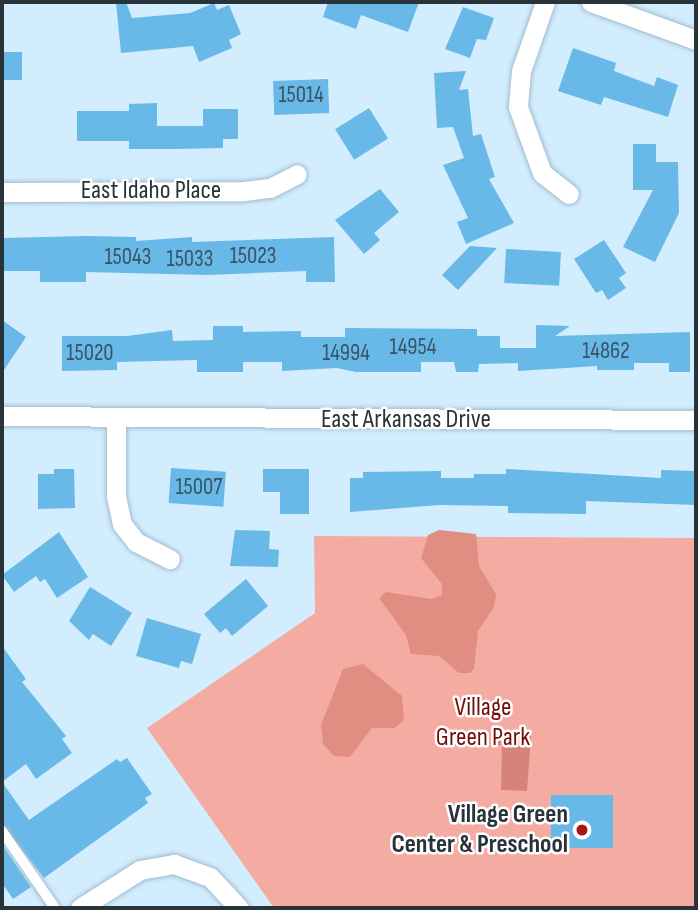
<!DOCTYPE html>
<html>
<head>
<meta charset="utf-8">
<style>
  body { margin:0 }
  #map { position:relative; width:698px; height:910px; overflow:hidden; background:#d2edfe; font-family:"Sofia Sans Condensed",sans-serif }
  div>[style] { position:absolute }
  .green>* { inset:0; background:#f4aca2 }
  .forest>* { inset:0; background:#e08d82 }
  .water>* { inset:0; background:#d6847a }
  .building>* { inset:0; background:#68b9e7; transform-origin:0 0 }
  .roads { filter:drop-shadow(0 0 2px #a2bccc) drop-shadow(0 0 2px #a2bccc) }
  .service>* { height:10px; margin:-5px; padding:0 5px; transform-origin:5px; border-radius:5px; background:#fff }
  .minor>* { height:19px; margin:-9.5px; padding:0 9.5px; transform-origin:9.5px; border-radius:9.5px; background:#fff }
  .dots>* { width:19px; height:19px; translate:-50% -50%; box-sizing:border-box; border:4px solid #fff; border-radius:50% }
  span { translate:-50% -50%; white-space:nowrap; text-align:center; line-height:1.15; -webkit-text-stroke:5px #fff; paint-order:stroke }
  .number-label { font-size:23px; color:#395465 }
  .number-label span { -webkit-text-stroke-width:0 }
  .street-label { font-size:26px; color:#29333a }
  .park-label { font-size:26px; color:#710d0c }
  .poi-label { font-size:26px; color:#29333a; font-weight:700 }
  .right { translate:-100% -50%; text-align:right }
  .frame { position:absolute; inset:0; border:4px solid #29333a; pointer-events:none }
</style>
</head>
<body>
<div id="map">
  <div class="green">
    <i style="clip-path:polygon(314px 536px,696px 538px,696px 908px,274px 908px,147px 728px,315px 613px)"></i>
  </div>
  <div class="forest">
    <i style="clip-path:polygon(439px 530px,476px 534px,479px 566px,496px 594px,494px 607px,478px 631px,474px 669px,470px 673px,459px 673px,439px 656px,411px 654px,406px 635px,379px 598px,386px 592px,431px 599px,442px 595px,442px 584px,421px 558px,428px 535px)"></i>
    <i style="clip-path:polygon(363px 664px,402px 696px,404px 720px,395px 728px,372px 728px,350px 757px,334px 756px,323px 744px,321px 725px,343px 669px)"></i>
  </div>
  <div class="water">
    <i style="clip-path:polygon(497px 736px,531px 736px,527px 791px,501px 790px,502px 745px,497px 745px)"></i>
  </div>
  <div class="building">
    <i style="clip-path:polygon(116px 2px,126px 2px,132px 18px,190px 13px,214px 3px,217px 10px,229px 5px,241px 34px,229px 40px,232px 48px,199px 62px,193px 46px,121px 53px)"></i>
    <i style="clip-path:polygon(328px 2px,419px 2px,408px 32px,361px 15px,356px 29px,323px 17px)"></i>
    <i style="clip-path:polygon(463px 7px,494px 18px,486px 40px,477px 39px,470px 58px,445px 49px)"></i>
    <i style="clip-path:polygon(573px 48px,616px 63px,614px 71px,654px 86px,657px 77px,678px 85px,668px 117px,604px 97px,601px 105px,558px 91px)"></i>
    <i style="left:2px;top:52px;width:20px;height:28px"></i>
    <i style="clip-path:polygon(466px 71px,459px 90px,468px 89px,473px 136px,481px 134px,495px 177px,489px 179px,514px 223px,466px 244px,457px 222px,468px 218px,443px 165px,464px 158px,453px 127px,437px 128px,434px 73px)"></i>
    <i style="left:328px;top:79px;width:34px;height:55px;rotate:88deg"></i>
    <i style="clip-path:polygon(157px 103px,157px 126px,203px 126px,203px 109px,238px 109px,238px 139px,223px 139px,223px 148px,175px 149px,129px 149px,129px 141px,77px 141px,77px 111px,129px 111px,129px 104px)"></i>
    <i style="left:369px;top:108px;width:36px;height:40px;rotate:58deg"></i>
    <i style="clip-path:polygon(633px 144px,656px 144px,656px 162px,678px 162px,679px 213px,655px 262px,623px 247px,653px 190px,633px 190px)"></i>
    <i style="clip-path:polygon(380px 189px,399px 212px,374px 233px,380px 240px,364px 254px,335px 220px)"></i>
    <i style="clip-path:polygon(86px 236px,136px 237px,136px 241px,192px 237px,192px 242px,334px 237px,335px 282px,306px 282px,306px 271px,208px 275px,86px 272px,86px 282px,40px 282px,40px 271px,2px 271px,3px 238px)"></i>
    <i style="clip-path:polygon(604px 240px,626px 273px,619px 278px,626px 288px,608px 300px,602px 290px,596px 293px,574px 259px)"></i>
    <i style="clip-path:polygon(470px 246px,497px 248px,458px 290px,442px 275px)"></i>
    <i style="left:506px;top:249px;width:55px;height:34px;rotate:3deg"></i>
    <i style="clip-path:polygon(2px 320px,26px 337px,2px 373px)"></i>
    <i style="clip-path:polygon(536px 325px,570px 326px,555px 336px,690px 332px,690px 372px,669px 372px,669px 363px,634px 363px,634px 370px,597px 370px,597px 366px,518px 371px,518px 363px,479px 364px,478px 372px,456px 372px,454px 362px,421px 362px,421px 372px,356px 372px,337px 368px,282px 371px,282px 362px,243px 362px,243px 372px,197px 372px,197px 360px,117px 362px,117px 370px,62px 371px,62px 336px,127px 336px,172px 330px,173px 341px,213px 340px,213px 326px,243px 326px,243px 332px,301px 331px,301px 337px,345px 337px,345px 328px,477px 329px,477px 336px,500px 336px,500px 348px,536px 348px)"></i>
    <i style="left:171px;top:468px;width:55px;height:35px;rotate:4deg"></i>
    <i style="clip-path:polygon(54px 469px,74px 469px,75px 508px,38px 509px,38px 474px,54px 474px)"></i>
    <i style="clip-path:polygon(263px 469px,309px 469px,309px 514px,280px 514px,280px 492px,263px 492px)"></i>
    <i style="clip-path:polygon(506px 469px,661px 478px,661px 470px,696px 471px,696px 505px,586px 501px,586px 514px,508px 513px,508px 506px,439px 505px,350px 512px,350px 478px,363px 478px,363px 472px,441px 471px,441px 478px,474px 478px,474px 474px,506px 474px)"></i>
    <i style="clip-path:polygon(235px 530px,270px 531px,269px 549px,279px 550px,278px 567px,230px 566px)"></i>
    <i style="clip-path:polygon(59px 532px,88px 577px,57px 598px,45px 579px,40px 582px,36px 576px,14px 592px,2px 575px)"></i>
    <i style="clip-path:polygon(246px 579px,268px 606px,232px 636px,226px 628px,220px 633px,204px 614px)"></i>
    <i style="clip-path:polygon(90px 587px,132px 613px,111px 646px,93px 634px,89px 640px,69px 621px)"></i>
    <i style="clip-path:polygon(147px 618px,201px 634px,192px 664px,181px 661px,179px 668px,136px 656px)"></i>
    <i style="clip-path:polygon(2px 646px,26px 679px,22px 682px,66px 736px,62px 739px,72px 753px,36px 779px,26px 764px,2px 782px,29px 820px,117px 759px,120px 762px,127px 758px,152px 794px,145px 798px,148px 803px,44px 878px,2px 824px)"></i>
    <i style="left:613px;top:795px;width:53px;height:62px;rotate:90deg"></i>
    <i style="clip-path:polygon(2px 844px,31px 887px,13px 899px,2px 883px)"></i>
  </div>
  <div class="roads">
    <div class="service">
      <i style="left:2px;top:831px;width:93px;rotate:55.5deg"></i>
    </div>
    <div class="minor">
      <i style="left:545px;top:2px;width:73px;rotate:109.2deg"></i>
      <i style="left:521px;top:71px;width:36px;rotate:95deg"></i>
      <i style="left:518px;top:107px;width:70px;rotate:70deg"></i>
      <i style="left:542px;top:173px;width:34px;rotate:38deg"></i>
      <i style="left:591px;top:2px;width:112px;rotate:19.9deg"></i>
      <i style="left:2px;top:192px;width:242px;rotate:-0.2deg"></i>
      <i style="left:244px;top:191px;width:26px;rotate:-7deg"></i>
      <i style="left:270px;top:188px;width:30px;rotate:-27deg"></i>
      <i style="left:2px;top:416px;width:694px;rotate:0.33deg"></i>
      <i style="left:116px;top:419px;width:77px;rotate:90deg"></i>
      <i style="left:116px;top:496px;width:29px;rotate:78deg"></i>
      <i style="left:122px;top:524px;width:23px;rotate:52deg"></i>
      <i style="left:136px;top:542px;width:38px;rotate:27deg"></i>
      <i style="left:80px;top:908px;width:71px;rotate:-32.3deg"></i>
      <i style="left:140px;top:870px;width:35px;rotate:-10deg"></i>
      <i style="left:174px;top:864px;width:38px;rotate:20deg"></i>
      <i style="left:210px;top:877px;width:42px;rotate:46.9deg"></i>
    </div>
  </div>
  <div class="dots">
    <i style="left:582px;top:830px;background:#a81515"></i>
  </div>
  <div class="number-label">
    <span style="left:301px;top:95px">15014</span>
    <span style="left:253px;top:256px">15023</span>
    <span style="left:128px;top:257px">15043</span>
    <span style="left:190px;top:259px">15033</span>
    <span style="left:413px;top:347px">14954</span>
    <span style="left:606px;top:351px">14862</span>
    <span style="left:90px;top:353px">15020</span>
    <span style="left:346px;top:353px">14994</span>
    <span style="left:199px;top:487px">15007</span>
  </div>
  <div class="street-label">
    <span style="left:151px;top:191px">East Idaho Place</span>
    <span style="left:406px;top:420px">East Arkansas Drive</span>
  </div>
  <div class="park-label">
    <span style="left:483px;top:723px">Village<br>Green Park</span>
  </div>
  <div class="poi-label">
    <span class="right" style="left:568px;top:830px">Village Green<br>Center &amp; Preschool</span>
  </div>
  <div class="frame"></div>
</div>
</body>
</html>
